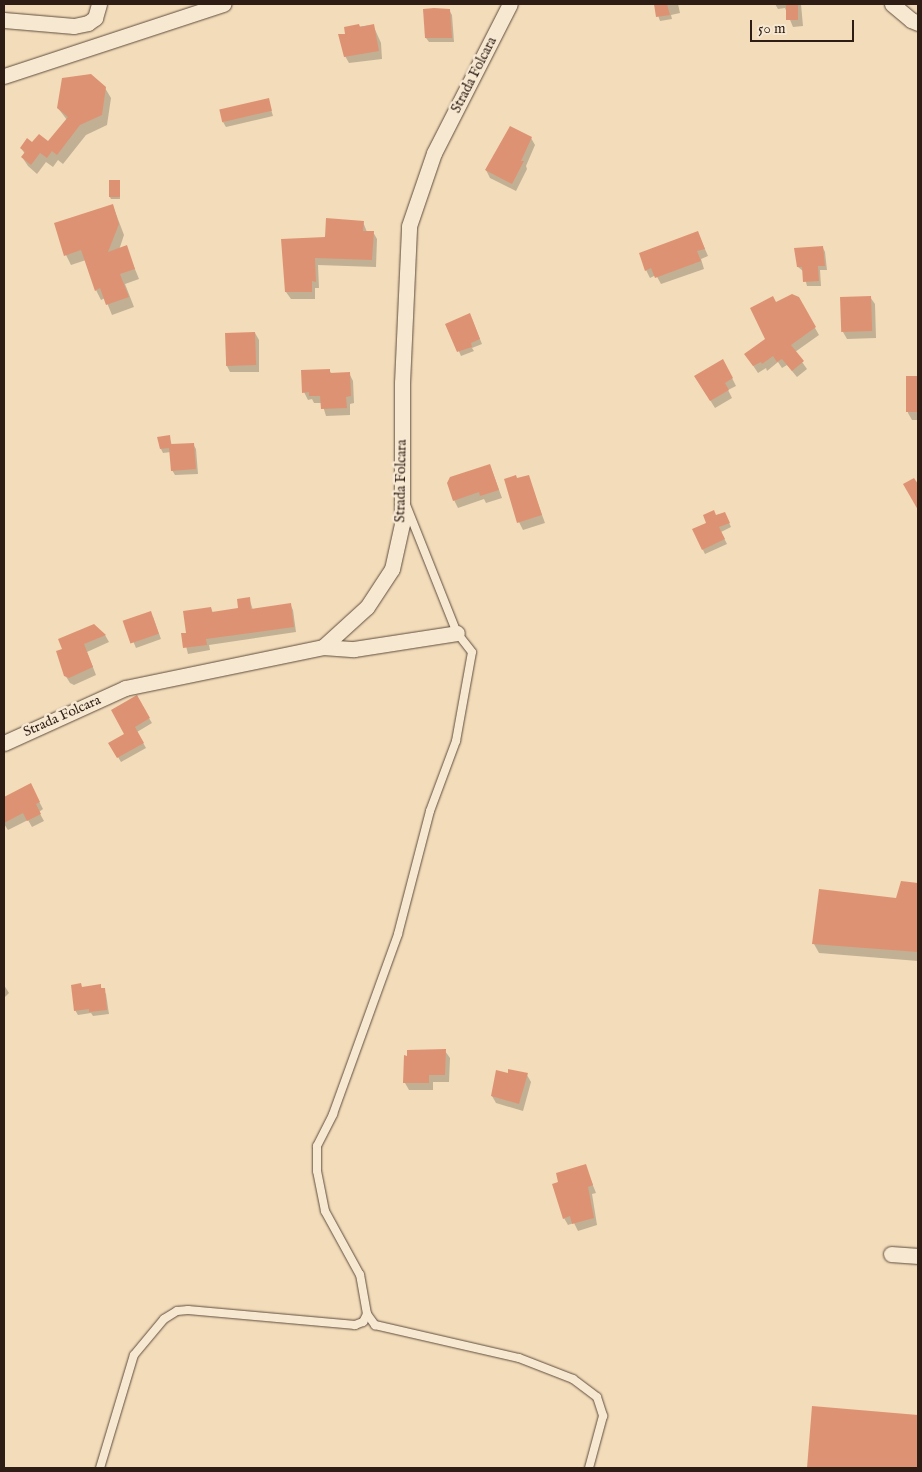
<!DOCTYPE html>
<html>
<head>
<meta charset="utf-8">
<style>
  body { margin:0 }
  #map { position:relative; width:922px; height:1472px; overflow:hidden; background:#f3dcba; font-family:"IM FELL English",serif }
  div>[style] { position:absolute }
  .shadow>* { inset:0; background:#0003 }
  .building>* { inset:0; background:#dd9373; transform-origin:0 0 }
  .roads { filter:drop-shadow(0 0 1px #5f4d3e) drop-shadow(0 0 1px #5f4d3e) }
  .lane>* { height:8px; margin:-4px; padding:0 4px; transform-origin:4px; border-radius:4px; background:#f7e8d2 }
  .street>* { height:15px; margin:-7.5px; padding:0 7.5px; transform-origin:7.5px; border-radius:7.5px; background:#f7e8d2 }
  span { translate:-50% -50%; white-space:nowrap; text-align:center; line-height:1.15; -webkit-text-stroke:5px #f7e8d2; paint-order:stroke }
  .street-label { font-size:14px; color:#2e1d14 }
  .frame { position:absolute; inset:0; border:5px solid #2e1d14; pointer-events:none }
  .scale { position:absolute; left:750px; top:20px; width:104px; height:22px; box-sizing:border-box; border:2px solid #2e1d14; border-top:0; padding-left:6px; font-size:15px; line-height:18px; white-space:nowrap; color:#2e1d14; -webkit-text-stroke:4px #f7e8d2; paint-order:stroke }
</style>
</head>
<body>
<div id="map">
  <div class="shadow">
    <i style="clip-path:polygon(654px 4px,678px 4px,680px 13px,671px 15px,672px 19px,660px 21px)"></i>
    <i style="clip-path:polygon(775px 4px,801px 4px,803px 26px,793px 27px,785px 8px,778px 9px)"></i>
    <i style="clip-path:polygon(449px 10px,452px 15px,454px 42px,429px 42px,426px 38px)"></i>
    <i style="clip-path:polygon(373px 25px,381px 43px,382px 59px,349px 63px,345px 56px,345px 28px)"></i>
    <i style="clip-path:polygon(105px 88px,111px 98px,107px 125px,86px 135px,63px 164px,58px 160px,53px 167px,46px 162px,37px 174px,28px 166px,22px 157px,25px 154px,21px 148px,32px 144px,48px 143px,67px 120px,58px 108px)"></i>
    <i style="clip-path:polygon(268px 99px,273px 116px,226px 127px,223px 122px)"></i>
    <i style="clip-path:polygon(531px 138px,535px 145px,526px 166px,527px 169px,516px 191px,490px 178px,486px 170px)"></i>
    <i style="clip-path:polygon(119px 182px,120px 199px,111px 199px,110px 197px)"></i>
    <i style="clip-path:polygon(113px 206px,124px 235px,119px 250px,126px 247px,139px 279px,125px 284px,134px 307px,112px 315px,105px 298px,101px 300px,96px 290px,86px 260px,71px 265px,66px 255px,56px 224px)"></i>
    <i style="clip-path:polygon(363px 222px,367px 232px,373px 232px,377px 239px,376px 267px,318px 265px,319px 288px,315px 288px,315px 299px,291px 299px,286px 292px,326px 238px)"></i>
    <i style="clip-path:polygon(698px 233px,708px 256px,701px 259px,704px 269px,661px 284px,656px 275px,650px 278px,646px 270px)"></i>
    <i style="clip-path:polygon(823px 248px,825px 252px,827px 270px,820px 270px,821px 286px,807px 286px,803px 271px,798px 267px)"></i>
    <i style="clip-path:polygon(870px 297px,875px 304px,876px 338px,847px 339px,843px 332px)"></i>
    <i style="clip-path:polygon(798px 298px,819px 335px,795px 352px,807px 369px,797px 377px,787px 365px,782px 368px,778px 362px,767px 371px,766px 368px,758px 373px,750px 361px,766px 339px,776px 304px)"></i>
    <i style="clip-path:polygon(472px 319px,482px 344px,472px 348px,474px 351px,461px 356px,447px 324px)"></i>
    <i style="clip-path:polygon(255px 333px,259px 340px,259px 372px,230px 372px,226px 364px)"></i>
    <i style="clip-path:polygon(727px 368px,736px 386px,728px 390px,732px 398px,715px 408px,700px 384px)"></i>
    <i style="clip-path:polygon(329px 370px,332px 374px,349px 373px,353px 381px,354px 403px,350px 404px,350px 415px,326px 416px,322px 403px,314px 403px,312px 399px,308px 400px,304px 392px)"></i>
    <i style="clip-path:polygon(918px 377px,918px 420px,912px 420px,908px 413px,907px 378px)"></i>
    <i style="clip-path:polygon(169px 437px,172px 445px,193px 444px,196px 449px,198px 474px,175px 475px,172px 470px,171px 452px,163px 453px,161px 449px)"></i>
    <i style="clip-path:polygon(490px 465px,502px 498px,486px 503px,484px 499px,458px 508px,454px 500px)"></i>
    <i style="clip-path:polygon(528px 476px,545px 523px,523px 530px,519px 522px,517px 480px)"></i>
    <i style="clip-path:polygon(716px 516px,727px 518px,731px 527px,721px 532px,727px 544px,705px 554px,703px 550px,708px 524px)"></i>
    <i style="clip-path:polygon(249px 598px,253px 610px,290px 604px,293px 610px,296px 632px,209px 645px,210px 650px,188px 654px,183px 634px,187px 634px,211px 608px,213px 613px,240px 609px)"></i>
    <i style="clip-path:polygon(153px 617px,161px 639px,136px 648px,125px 622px)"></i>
    <i style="clip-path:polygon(94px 626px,105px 635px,109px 642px,87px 652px,96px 675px,74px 685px,70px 683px,65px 675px,64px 650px)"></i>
    <i style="clip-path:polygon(136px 697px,152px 723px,137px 732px,146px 748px,121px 762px,110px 744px,126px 734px)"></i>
    <i style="clip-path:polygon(30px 784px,43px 809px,39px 812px,44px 821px,32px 827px,28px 820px,8px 830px,4px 824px,4px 798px)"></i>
    <i style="clip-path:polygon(902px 883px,918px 884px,918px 961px,819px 953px,814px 944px,897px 899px)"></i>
    <i style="clip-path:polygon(4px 985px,9px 993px,4px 998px)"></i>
    <i style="clip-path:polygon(100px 986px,106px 994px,109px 1014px,93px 1016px,91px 1013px,78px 1015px,75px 1010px,82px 988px)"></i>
    <i style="clip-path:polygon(445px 1051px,450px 1058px,449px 1082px,433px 1082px,433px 1090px,409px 1090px,405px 1083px)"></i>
    <i style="clip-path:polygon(509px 1075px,527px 1075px,531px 1082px,523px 1111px,496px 1103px,492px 1096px)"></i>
    <i style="clip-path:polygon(585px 1165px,596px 1193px,592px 1194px,597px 1225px,578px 1231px,574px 1223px,568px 1225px,564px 1218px,560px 1182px)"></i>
    <i style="clip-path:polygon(813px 1407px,918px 1416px,918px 1468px,808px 1468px)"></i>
  </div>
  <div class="building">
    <i style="clip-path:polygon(654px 4px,667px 4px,670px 15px,656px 17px)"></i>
    <i style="left:786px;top:4px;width:12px;height:16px"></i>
    <i style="clip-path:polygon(434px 8px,450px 9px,452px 38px,425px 38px,423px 9px)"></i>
    <i style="clip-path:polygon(359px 24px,360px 27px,374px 24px,379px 51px,344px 57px,338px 34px,345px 34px,344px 27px)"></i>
    <i style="clip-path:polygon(91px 74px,106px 87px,102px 115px,80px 125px,57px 155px,52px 151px,47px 158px,40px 153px,31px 165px,21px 157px,25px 152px,20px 148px,27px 138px,32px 142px,39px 134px,48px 141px,68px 117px,57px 108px,62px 78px)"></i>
    <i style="left:269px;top:98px;width:13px;height:51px;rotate:77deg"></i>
    <i style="clip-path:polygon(510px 126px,532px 137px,521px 161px,524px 161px,512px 184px,485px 170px)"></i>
    <i style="left:109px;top:180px;width:11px;height:17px"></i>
    <i style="clip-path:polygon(113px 204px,119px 224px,108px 252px,127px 245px,135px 269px,120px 274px,129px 297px,106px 305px,100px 288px,95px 291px,81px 250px,64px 256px,54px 223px)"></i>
    <i style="clip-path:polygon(326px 218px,364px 221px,363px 231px,374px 231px,372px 260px,315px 258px,316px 282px,312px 281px,312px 292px,285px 292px,281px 239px,325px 237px)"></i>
    <i style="clip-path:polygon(698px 231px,705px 249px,697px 251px,701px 261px,655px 278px,651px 268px,645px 271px,639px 253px)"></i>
    <i style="clip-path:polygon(823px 246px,825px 266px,818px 266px,819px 281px,803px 282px,802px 267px,797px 267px,794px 248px)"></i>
    <i style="clip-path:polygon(792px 294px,799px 297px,816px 327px,791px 345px,804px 361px,792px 371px,782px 359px,777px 362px,773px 356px,762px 364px,761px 362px,753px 366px,744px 354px,765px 339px,750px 308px,773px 296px,776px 302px)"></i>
    <i style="left:871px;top:296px;width:35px;height:31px;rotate:88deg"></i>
    <i style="clip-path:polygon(470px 313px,480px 339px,471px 343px,472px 347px,457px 352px,445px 324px)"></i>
    <i style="left:255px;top:332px;width:33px;height:30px;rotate:88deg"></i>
    <i style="clip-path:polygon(723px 359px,733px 378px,725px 383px,729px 390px,710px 401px,694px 376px)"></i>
    <i style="clip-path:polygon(330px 369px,330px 373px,350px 372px,351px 396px,346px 397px,347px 408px,321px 409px,320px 396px,309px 396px,309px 392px,302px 393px,301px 370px)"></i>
    <i style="left:918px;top:376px;width:36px;height:12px;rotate:90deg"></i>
    <i style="clip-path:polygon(170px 435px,171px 444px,194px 443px,196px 469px,171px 471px,169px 448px,160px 449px,157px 437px)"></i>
    <i style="clip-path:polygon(490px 464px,499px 490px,480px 496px,479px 492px,453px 501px,447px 483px,450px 477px)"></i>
    <i style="clip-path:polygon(516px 475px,517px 478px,529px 475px,542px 515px,517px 523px,504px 479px)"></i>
    <i style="clip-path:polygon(914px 478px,918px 484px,918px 510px,903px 484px)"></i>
    <i style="clip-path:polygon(714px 510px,716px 515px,725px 512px,730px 523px,719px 527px,725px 539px,702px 550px,692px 529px,706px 523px,703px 515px)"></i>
    <i style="clip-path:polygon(250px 597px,251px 609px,291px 603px,294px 627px,206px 639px,207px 645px,183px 648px,181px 633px,186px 633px,183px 611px,211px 607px,212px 612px,238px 608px,237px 599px)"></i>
    <i style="left:151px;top:611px;width:24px;height:30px;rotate:71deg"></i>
    <i style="clip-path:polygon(94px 624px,106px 635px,84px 644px,93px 667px,69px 678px,64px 676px,56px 651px,62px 649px,58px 639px)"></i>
    <i style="clip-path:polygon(137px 695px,150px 718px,135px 727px,144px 743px,117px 758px,108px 743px,124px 734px,111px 710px)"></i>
    <i style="clip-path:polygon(31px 783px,40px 802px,36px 804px,41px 814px,27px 821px,23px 813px,4px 823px,4px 797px)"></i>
    <i style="clip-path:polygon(901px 881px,918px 883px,918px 952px,812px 944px,819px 889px,896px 898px)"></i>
    <i style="clip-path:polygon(81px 983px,82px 987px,101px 984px,101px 988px,105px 988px,107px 1010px,89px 1012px,89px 1009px,74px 1011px,71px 985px)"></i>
    <i style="clip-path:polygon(446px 1049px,445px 1075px,429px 1075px,429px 1083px,403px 1083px,404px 1055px,407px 1056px,407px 1050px)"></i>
    <i style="clip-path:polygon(508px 1069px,528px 1073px,519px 1104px,491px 1096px,496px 1070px,508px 1073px)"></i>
    <i style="clip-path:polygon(586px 1164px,593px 1185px,588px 1187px,594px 1218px,572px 1224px,570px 1216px,563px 1219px,552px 1184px,558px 1182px,556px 1173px)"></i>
    <i style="clip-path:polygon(812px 1406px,918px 1415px,918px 1468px,807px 1468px)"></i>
  </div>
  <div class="roads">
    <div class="lane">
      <i style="left:367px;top:1314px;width:14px;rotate:54deg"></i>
      <i style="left:375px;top:1325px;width:148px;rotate:12.9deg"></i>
      <i style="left:519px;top:1358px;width:58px;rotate:21.3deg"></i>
      <i style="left:573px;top:1379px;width:30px;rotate:37deg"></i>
      <i style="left:597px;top:1397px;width:20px;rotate:72deg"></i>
      <i style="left:603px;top:1416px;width:54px;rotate:105.1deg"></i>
      <i style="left:100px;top:1468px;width:118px;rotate:-73.3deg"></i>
      <i style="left:134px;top:1355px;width:47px;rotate:-50.2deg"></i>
      <i style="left:164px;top:1319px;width:15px;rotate:-32deg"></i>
      <i style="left:177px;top:1311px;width:11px;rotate:-5deg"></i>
      <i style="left:188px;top:1310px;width:168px;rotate:5.1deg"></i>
      <i style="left:355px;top:1325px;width:9px;rotate:-21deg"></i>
      <i style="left:363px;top:1322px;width:9px;rotate:-63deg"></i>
      <i style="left:367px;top:1314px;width:40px;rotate:-100deg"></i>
      <i style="left:360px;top:1275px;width:73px;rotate:-118.7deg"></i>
      <i style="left:325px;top:1211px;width:41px;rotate:-101.3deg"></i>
      <i style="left:317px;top:1171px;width:25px;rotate:-90deg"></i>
      <i style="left:317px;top:1146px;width:36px;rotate:-63deg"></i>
      <i style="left:333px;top:1114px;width:191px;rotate:-70.1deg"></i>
      <i style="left:398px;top:934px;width:127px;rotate:-75.4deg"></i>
      <i style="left:430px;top:811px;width:75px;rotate:-69.6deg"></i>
      <i style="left:456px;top:741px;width:90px;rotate:-79.8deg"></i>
      <i style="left:472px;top:652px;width:24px;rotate:-128deg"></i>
      <i style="left:457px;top:633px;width:138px;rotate:-111.7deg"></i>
    </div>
    <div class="street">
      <i style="left:892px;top:4px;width:25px;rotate:40deg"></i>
      <i style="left:911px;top:20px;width:8px;rotate:23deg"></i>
      <i style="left:4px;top:20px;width:70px;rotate:4.9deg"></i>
      <i style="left:74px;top:26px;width:14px;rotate:-12deg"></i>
      <i style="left:88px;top:23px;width:9px;rotate:-36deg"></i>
      <i style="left:95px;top:18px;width:15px;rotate:-74deg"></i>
      <i style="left:4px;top:76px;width:231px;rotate:-18.2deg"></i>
      <i style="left:323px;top:647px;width:31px;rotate:4deg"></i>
      <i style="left:354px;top:649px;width:104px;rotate:-8.8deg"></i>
      <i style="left:4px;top:743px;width:133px;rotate:-24.4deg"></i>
      <i style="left:125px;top:688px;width:202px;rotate:-11.7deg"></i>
      <i style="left:323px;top:647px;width:59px;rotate:-42.3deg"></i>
      <i style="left:367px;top:607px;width:45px;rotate:-56.7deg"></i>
      <i style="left:392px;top:569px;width:46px;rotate:-77.5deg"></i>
      <i style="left:402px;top:524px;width:141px;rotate:-90deg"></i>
      <i style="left:402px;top:383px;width:157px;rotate:-87.4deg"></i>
      <i style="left:409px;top:226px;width:77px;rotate:-71.1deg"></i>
      <i style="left:434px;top:153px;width:167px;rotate:-63deg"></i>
      <i style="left:891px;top:1254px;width:27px;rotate:4deg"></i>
    </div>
  </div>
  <div class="street-label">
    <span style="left:474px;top:75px;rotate:-63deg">Strada Folcara</span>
    <span style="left:401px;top:481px;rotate:-89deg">Strada Folcara</span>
    <span style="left:62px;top:716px;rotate:-24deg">Strada Folcara</span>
  </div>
  <div class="frame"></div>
  <div class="scale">50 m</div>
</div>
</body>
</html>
